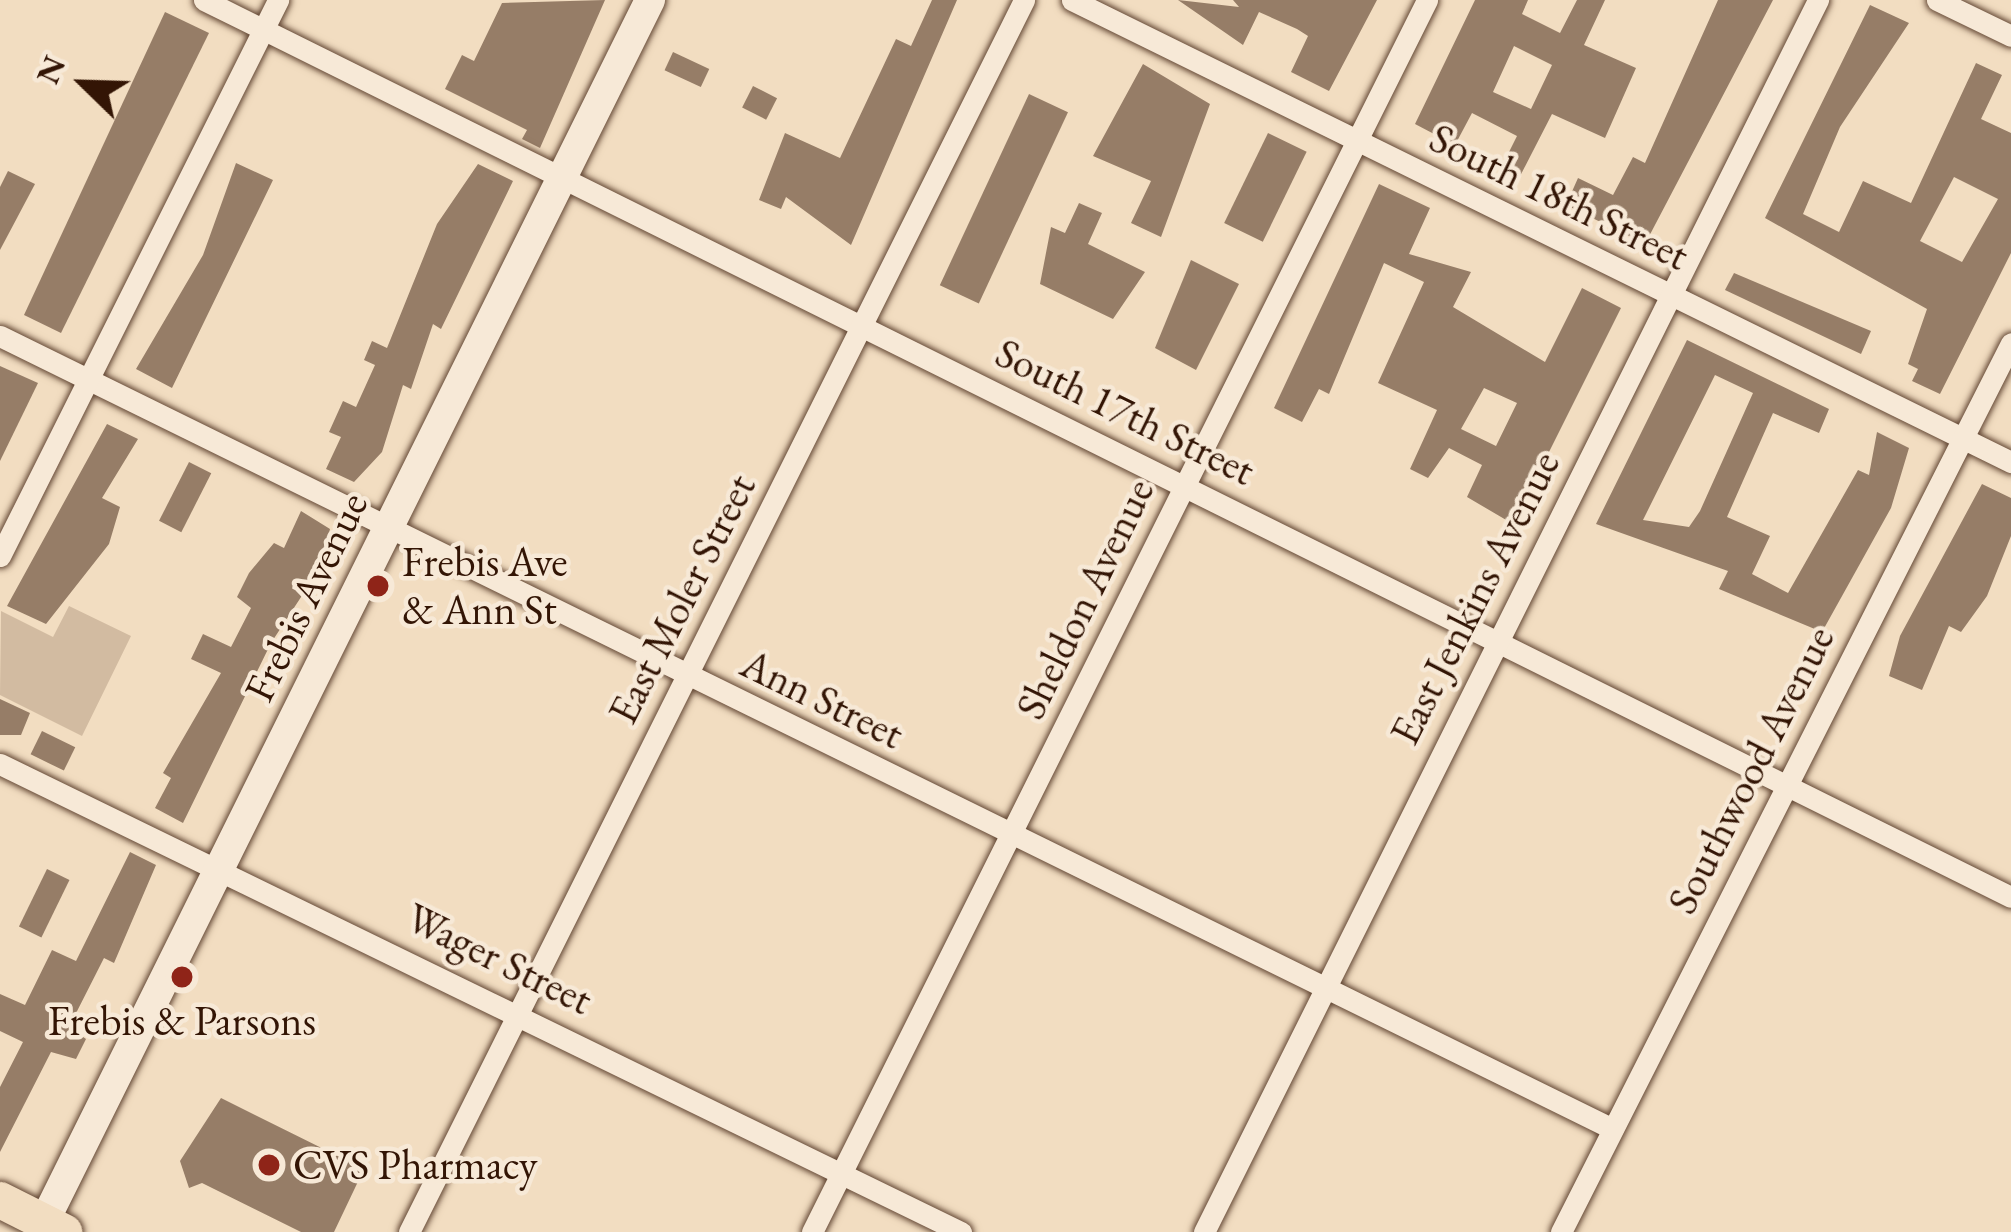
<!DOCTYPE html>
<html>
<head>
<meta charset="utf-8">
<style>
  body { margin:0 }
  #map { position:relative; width:2011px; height:1232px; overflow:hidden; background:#f2ddc1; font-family:"EB Garamond",serif }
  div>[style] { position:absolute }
  .green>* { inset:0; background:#d2bba1 }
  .building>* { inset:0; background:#967d67; transform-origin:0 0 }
  .roads { filter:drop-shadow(0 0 3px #634734) drop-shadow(0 0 3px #634734) }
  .minor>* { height:21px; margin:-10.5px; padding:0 10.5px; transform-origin:10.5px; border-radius:10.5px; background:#f7e9d7 }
  .secondary>* { height:30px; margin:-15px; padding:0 15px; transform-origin:15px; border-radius:15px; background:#f7e9d7 }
  .primary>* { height:36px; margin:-18px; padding:0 18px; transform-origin:18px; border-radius:18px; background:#f2ddc1 }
  .dots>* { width:33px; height:33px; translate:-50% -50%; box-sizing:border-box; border:6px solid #f7e9d7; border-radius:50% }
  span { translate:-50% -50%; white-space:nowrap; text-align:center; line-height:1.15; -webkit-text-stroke:9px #f7e9d7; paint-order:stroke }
  .street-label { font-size:42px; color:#331505 }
  .poi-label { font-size:42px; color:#331505 }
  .left { translate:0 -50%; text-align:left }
  .north { position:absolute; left:24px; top:24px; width:120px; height:120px; -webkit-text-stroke:9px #f7e9d7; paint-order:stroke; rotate:293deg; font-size:33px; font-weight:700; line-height:48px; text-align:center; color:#331505 }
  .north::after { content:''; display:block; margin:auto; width:42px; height:54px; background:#331505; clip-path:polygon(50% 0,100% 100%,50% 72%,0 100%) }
</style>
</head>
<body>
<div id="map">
  <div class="green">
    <i style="clip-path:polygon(69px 606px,131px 636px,82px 736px,0 695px,1px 611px,53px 637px)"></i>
  </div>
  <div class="building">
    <i style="clip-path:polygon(605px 0,540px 148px,522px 139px,527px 130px,445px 89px,462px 55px,474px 61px,502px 3px)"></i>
    <i style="clip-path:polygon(932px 0,957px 0,851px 245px,786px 197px,781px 209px,759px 200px,785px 133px,840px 158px,896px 39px,911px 46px)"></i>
    <i style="clip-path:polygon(1178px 0,1239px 7px,1233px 0,1377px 0,1329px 91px,1291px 72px,1308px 36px,1297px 29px,1259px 12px,1243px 45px)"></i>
    <i style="clip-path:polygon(evenodd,1475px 0,1528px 0,1522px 14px,1560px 33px,1577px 0,1605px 0,1584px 45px,1636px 68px,1605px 138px,1552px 114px,1515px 186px,1497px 176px,1517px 136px,1472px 113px,1455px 145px,1415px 124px,1475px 0,1514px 46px,1552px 65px,1531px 109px,1493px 92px,1514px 46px)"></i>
    <i style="clip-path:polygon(1718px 0,1773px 0,1645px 244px,1566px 205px,1578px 178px,1613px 195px,1633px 157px,1645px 163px)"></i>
    <i style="clip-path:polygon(evenodd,1870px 5px,1909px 23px,1840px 127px,1803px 214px,1839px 232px,1863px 181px,1911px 203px,1976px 63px,2002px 75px,1981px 119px,2011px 133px,2011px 253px,1940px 394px,1912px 381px,1918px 369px,1908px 364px,1927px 309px,1765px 218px,1870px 5px,1954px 177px,1998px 199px,1962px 262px,1920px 241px,1954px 177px)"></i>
    <i style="clip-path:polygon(165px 12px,209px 33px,61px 333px,24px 315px)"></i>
    <i style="left:673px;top:52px;width:40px;height:20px;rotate:25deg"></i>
    <i style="clip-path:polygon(1143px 64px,1210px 104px,1161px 237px,1131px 223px,1151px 181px,1093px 156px)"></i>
    <i style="left:753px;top:86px;width:27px;height:24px;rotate:27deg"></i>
    <i style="left:1029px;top:94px;width:43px;height:211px;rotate:25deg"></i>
    <i style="left:1268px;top:133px;width:43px;height:100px;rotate:26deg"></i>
    <i style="clip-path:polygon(236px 163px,273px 180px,172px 388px,136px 369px,203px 255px)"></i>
    <i style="clip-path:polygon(478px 164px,513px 181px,441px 329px,433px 324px,411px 389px,403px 385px,382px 452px,354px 482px,326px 469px,341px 437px,329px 432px,343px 401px,356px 407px,375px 365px,364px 360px,372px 341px,387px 348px,437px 224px)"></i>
    <i style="clip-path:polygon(8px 171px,35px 184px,0 250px,0 187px)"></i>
    <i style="clip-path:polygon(evenodd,1379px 184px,1430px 208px,1409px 254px,1471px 272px,1453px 307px,1545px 362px,1582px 288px,1621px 308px,1513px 524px,1467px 497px,1482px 465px,1449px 448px,1428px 478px,1410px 469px,1437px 410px,1378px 383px,1424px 282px,1384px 263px,1329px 394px,1319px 389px,1302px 422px,1274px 408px,1379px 184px,1484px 388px,1517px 403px,1496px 446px,1461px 429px,1484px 388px)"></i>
    <i style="clip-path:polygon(1079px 203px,1102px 213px,1088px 244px,1145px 272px,1113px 319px,1040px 284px,1051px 227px,1065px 233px)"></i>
    <i style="clip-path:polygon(1191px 260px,1239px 284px,1196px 370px,1155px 348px)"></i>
    <i style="clip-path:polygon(1734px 273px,1871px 331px,1861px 354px,1725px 290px)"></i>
    <i style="clip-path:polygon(evenodd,1687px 340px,1829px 409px,1819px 433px,1773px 413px,1727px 517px,1770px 536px,1752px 574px,1788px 593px,1858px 470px,1869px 475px,1877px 432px,1909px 448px,1891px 508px,1822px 632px,1719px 589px,1728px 571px,1596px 524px,1687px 340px,1715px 375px,1753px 393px,1700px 511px,1689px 527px,1643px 520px,1715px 375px)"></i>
    <i style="clip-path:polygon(0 366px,38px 383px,0 461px)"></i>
    <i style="clip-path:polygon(107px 424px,138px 439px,102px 498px,120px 507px,109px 544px,46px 624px,7px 606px)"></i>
    <i style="left:189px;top:462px;width:25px;height:66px;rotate:27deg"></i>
    <i style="clip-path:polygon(1982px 484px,2011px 498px,2011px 536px,1987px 596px,1961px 632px,1949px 626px,1922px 690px,1889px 676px,1900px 636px)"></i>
    <i style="clip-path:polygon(301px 511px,330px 529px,320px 568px,271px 643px,183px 823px,155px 808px,171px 778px,163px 773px,221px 673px,191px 659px,203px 634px,231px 647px,251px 608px,237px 597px,249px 573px,274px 543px,284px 548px)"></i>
    <i style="clip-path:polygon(0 699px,30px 713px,21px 735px,0 735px)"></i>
    <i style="left:42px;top:731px;width:37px;height:26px;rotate:26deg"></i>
    <i style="clip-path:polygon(130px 852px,156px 865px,114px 963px,104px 958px,69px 1027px,86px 1039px,76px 1059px,51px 1052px,0 1152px,0 1087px,23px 1042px,0 1031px,0 994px,25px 1005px,52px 950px,76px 961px)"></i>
    <i style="left:47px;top:869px;width:25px;height:64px;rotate:26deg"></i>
    <i style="clip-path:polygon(221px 1098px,364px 1169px,334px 1232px,301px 1232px,202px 1183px,189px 1188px,180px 1161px)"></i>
  </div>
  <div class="roads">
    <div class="minor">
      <i style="left:204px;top:0;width:2017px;rotate:26.4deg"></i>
      <i style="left:1072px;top:0;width:1047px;rotate:26.2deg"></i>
      <i style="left:1937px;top:0;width:82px;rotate:25.9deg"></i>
      <i style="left:0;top:336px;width:1797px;rotate:26.18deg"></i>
      <i style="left:0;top:556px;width:622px;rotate:-63.43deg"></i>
      <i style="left:0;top:764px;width:1069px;rotate:25.97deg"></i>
      <i style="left:409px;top:1232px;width:1377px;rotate:-63.47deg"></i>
      <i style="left:812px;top:1232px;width:1377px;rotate:-63.47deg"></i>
      <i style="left:1204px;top:1232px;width:1377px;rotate:-63.51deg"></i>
      <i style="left:1561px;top:1232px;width:996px;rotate:-63.15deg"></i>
    </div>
    <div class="secondary">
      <i style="left:44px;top:1222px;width:1364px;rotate:-63.62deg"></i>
    </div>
    <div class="primary">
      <i style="left:0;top:1200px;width:72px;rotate:26.6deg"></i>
    </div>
  </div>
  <div class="dots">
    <i style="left:378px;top:586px;background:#8f2418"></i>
    <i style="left:182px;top:977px;background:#8f2418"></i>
    <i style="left:269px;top:1165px;background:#8f2418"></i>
  </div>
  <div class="street-label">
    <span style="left:1559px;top:197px;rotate:26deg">South 18th Street</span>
    <span style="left:1125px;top:412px;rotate:26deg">South 17th Street</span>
    <span style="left:306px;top:597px;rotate:-64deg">Frebis Avenue</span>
    <span style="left:1475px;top:598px;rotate:-63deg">East Jenkins Avenue</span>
    <span style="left:682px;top:599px;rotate:-63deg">East Moler Street</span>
    <span style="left:1085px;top:599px;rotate:-64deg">Sheldon Avenue</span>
    <span style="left:822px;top:699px;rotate:26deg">Ann Street</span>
    <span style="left:1751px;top:770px;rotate:-63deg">Southwood Avenue</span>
    <span style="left:499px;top:959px;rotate:26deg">Wager Street</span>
  </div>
  <div class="poi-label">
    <span class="left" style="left:402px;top:586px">Frebis Ave<br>&amp; Ann St</span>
    <span style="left:182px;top:1021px">Frebis &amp; Parsons</span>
    <span class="left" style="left:293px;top:1165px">CVS Pharmacy</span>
  </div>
  <div class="north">N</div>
</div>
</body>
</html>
